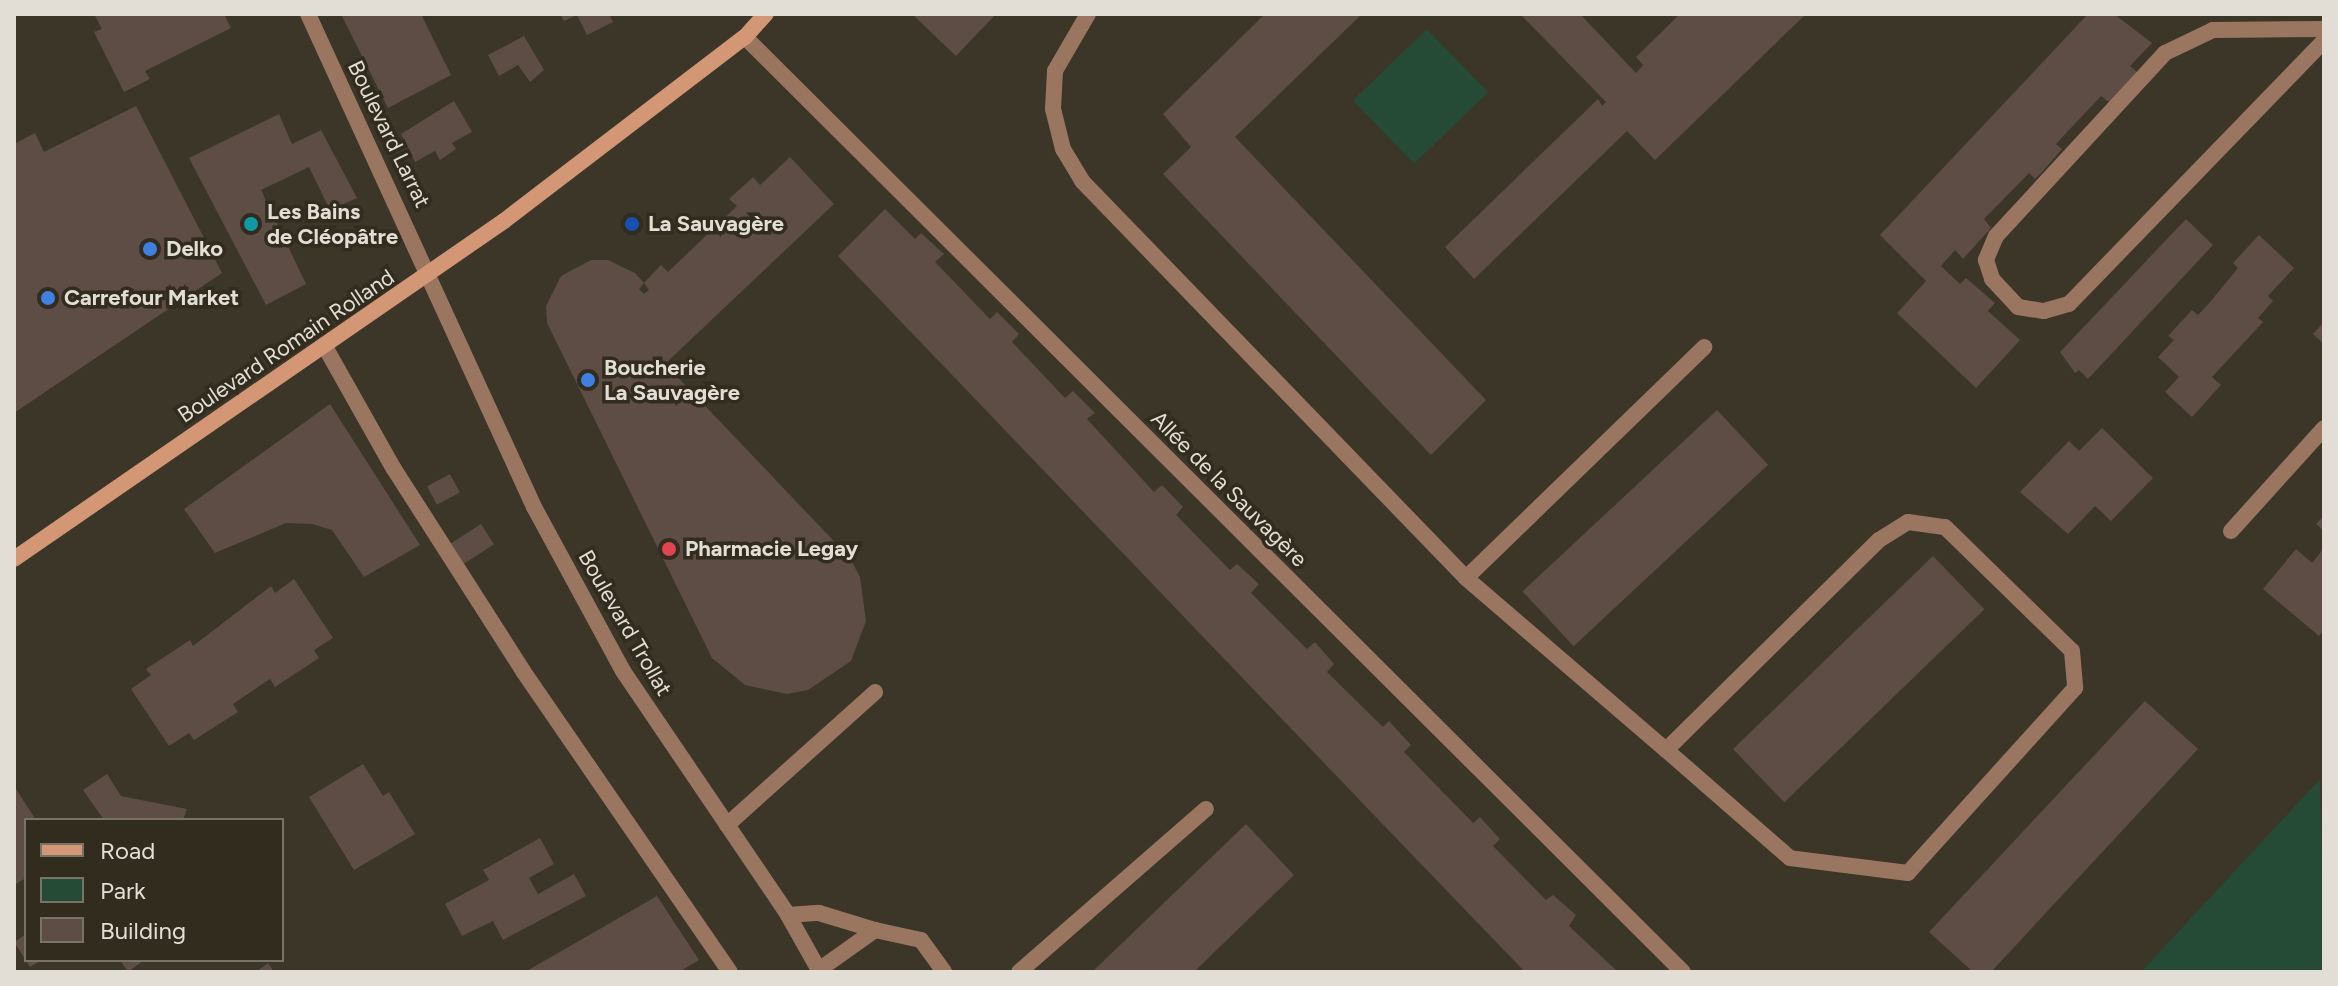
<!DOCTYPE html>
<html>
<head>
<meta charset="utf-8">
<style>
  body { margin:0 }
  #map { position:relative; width:2338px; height:986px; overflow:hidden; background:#3b3628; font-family:Figtree,sans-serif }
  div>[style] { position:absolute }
  .green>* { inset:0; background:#254a35; transform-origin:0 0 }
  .building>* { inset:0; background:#5d4d45; transform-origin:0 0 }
  .lane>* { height:16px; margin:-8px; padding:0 8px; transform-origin:8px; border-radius:8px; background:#9a7560 }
  .street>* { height:16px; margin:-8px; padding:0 8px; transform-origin:8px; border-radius:8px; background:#9a7560 }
  .secondary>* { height:16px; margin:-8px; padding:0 8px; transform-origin:8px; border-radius:8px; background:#d39776 }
  .dots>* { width:22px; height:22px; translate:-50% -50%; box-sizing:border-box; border:4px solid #312c1e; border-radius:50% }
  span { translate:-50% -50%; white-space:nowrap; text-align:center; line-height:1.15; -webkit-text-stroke:7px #312c1e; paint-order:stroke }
  .street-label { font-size:22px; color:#e2ded5 }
  .poi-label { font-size:22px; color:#e2ded5; font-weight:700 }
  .left { translate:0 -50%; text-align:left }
  .frame { position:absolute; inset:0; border:16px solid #e2ded5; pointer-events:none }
  .legend { position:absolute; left:24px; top:818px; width:260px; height:144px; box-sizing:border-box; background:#312c1e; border:2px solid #787367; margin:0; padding:10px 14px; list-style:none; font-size:24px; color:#e2ded5 }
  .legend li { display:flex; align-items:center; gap:16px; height:40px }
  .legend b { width:40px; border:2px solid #787367 }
</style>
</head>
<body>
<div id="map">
  <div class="green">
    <i style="left:1427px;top:29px;width:88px;height:103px;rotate:46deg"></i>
    <i style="clip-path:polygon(2320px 779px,2324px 972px,2141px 972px)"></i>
  </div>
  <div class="building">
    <i style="clip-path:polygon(94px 14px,224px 14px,231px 28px,145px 71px,150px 79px,124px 92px,94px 32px,102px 29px)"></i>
    <i style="clip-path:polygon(341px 14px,421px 14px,451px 75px,388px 108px)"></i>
    <i style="clip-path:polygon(560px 14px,609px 14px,613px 22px,587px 35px,577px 15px,564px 21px)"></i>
    <i style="clip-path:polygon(912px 14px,996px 14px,956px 56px)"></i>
    <i style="clip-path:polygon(1265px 14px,1362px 14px,1235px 137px,1486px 400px,1431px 455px,1163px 174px,1191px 147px,1163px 114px)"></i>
    <i style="clip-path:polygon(1520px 14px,1580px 14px,1636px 73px,1643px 65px,1636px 57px,1680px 14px,1806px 14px,1655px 160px,1627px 131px,1474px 279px,1445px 247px,1598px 99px,1602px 106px,1606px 102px)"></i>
    <i style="clip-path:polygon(2088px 14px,2114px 14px,2152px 43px,2130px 66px,2137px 72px,2109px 102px,2101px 96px,2056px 144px,2062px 149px,2042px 172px,2035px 179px,2029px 173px,1984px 219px,1991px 228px,1963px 259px,1955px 250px,1941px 266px,1960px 284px,1966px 278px,1988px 297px,1995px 303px,1988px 311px,2020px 340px,1976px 388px,1897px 313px,1926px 281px,1880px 235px)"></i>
    <i style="clip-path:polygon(524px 36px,544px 70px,530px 82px,518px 65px,499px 76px,488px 55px)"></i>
    <i style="clip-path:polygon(454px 101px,472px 132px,452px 143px,456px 149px,440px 160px,435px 151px,415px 162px,401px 134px)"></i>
    <i style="clip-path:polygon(136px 106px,222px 273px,14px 413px,14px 144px,35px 133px,44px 152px)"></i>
    <i style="clip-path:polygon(279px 114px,292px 144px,321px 130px,357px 198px,330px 210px,309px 167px,261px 190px,306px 284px,266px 305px,189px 158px)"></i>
    <i style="clip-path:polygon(790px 157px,834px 204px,665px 364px,674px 360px,678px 365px,672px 371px,850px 558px,860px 577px,866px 621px,851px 661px,808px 690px,787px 694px,745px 685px,712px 658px,547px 323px,546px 306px,561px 276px,591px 260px,608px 260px,635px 273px,644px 283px,639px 289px,644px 294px,649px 290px,644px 283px,661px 265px,668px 272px,737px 206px,729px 199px,753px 177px,760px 185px)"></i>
    <i style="clip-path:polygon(885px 209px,915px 239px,921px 233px,944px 254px,935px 262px,990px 319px,997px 312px,1019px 334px,1012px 342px,1065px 398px,1073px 391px,1095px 413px,1087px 419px,1154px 492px,1162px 485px,1183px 507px,1176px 515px,1230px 570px,1237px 564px,1259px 584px,1251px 593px,1307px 649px,1315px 642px,1334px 664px,1327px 672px,1383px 727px,1389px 721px,1411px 745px,1404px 752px,1473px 823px,1480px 817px,1500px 839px,1493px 846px,1546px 900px,1553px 895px,1576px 915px,1569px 926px,1618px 972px,1525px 972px,1396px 838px,838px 256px)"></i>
    <i style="clip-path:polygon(2186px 219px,2213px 245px,2088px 379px,2079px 370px,2075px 373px,2060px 352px)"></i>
    <i style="clip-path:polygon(2259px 235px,2294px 268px,2268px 296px,2273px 301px,2258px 318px,2263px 322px,2212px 377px,2221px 385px,2192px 417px,2165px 392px,2179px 377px,2158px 357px,2174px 340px,2168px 336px,2192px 310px,2198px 315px,2210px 302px,2238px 268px,2233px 263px)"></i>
    <i style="clip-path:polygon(2322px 324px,2324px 326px,2324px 344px,2313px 334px)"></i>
    <i style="clip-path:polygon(330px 404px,420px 545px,364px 577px,332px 530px,312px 524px,286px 523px,215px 553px,184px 509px)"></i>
    <i style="left:1717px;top:410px;width:75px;height:266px;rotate:47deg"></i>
    <i style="clip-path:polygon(2102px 428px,2153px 478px,2111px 521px,2095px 506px,2068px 534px,2020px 492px,2069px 441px,2079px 451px)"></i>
    <i style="left:450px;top:474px;width:21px;height:26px;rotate:62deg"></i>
    <i style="clip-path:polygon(2324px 516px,2324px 531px,2316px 524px)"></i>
    <i style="left:481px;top:524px;width:24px;height:36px;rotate:57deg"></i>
    <i style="clip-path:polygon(2324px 548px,2324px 630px,2319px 636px,2263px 589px,2296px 549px,2312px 563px)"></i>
    <i style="left:1933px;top:556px;width:74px;height:278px;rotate:46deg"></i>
    <i style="clip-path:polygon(294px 579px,333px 638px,314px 650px,319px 658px,275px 687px,270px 679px,233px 704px,238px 712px,194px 740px,189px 733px,169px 746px,131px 689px,151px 675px,146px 669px,190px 640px,193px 646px,271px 586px,275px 593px)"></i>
    <i style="clip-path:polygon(2145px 701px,2198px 749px,1991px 972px,1973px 972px,1929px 932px)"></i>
    <i style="clip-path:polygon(363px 764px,383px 796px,389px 792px,415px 834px,354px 870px,309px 797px)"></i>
    <i style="clip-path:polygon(107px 774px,121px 796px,187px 809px,183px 820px,104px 820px,83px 790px)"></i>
    <i style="clip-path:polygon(14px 786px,36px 820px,26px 820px,26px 878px,14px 885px)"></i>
    <i style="clip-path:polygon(1246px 824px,1294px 875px,1194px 972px,1092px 972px)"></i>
    <i style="clip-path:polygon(540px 838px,554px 864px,529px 878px,538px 894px,574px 874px,586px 896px,503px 940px,493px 921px,462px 936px,445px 904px,489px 880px,483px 870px)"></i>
    <i style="clip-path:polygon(657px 896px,699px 960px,679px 972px,525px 972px)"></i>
    <i style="clip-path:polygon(26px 934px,26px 960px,42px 960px,30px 967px,14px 942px)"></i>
    <i style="clip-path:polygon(120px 960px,144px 960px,128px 972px)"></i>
    <i style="clip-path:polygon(268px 963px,274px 972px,256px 972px)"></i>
  </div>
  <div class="lane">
    <i style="left:1088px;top:14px;width:66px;rotate:120.1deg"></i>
    <i style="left:1055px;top:71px;width:38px;rotate:93deg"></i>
    <i style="left:1053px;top:109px;width:41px;rotate:76deg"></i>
    <i style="left:1063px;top:149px;width:37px;rotate:59deg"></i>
    <i style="left:1082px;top:181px;width:552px;rotate:45.95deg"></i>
    <i style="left:2324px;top:29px;width:111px;rotate:179.5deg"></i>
    <i style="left:2213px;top:30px;width:53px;rotate:154.4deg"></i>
    <i style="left:2165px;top:53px;width:249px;rotate:132.7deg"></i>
    <i style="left:1996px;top:236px;width:26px;rotate:113deg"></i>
    <i style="left:1986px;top:260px;width:20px;rotate:72deg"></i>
    <i style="left:1992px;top:279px;width:38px;rotate:47deg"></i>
    <i style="left:2018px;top:307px;width:26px;rotate:9deg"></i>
    <i style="left:2044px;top:311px;width:26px;rotate:-16deg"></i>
    <i style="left:2069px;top:304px;width:366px;rotate:-45.9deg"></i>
    <i style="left:1908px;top:522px;width:37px;rotate:8deg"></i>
    <i style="left:1945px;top:527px;width:177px;rotate:44.3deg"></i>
    <i style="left:2072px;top:651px;width:37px;rotate:85deg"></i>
    <i style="left:2075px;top:688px;width:249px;rotate:132.1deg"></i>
    <i style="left:1908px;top:873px;width:119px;rotate:-172.8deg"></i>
    <i style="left:1790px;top:858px;width:164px;rotate:-138.9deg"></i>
    <i style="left:1666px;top:750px;width:299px;rotate:-44.6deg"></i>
    <i style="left:1879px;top:540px;width:34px;rotate:-32deg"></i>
    <i style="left:2231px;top:531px;width:139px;rotate:-47.9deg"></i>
    <i style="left:1666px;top:750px;width:264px;rotate:-139.3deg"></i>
    <i style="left:1466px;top:578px;width:332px;rotate:-44.1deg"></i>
    <i style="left:727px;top:825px;width:199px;rotate:-41.9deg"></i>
  </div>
  <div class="street">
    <i style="left:308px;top:14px;width:542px;rotate:65.37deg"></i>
    <i style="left:534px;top:507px;width:187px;rotate:61.5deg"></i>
    <i style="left:623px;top:671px;width:295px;rotate:55.9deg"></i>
    <i style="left:788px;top:915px;width:65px;rotate:60.7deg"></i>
    <i style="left:745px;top:37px;width:1324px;rotate:44.91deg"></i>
    <i style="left:324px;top:345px;width:142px;rotate:60.6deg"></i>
    <i style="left:394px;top:469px;width:240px;rotate:57.4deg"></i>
    <i style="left:523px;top:671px;width:365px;rotate:55.5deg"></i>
    <i style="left:788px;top:915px;width:31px;rotate:-4deg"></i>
    <i style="left:819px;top:913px;width:59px;rotate:16.9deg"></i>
    <i style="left:875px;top:930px;width:69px;rotate:144.5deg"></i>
    <i style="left:875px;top:930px;width:47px;rotate:12.3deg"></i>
    <i style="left:921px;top:940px;width:39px;rotate:54deg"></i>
    <i style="left:1019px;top:972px;width:248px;rotate:-41.1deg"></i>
  </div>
  <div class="secondary">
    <i style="left:14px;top:559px;width:595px;rotate:-34.6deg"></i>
    <i style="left:504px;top:221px;width:303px;rotate:-37.4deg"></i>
    <i style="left:745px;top:37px;width:31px;rotate:-48deg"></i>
  </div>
  <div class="dots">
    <i style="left:251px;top:224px;background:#0f9aa8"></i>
    <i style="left:632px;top:224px;background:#1a4fb4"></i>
    <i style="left:150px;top:249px;background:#3f7fe0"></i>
    <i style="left:48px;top:298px;background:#3f7fe0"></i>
    <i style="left:588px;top:380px;background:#3f7fe0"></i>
    <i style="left:669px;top:549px;background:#e0444e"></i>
  </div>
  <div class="street-label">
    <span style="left:389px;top:134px;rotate:64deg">Boulevard Larrat</span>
    <span style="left:286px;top:346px;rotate:-34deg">Boulevard Romain Rolland</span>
    <span style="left:1229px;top:489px;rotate:45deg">Allée de la Sauvagère</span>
    <span style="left:625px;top:623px;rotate:60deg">Boulevard Trollat</span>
  </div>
  <div class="poi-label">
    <span class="left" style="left:267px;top:224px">Les Bains<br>de Cléopâtre</span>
    <span class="left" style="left:648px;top:224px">La Sauvagère</span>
    <span class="left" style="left:166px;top:249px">Delko</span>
    <span class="left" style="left:64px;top:298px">Carrefour Market</span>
    <span class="left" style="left:604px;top:380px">Boucherie<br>La Sauvagère</span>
    <span class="left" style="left:685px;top:549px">Pharmacie Legay</span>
  </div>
  <div class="frame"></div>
  <ul class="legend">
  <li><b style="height:10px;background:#d39776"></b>Road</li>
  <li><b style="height:22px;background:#254a35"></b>Park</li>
  <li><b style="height:22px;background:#5d4d45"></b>Building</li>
  </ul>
</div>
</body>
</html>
